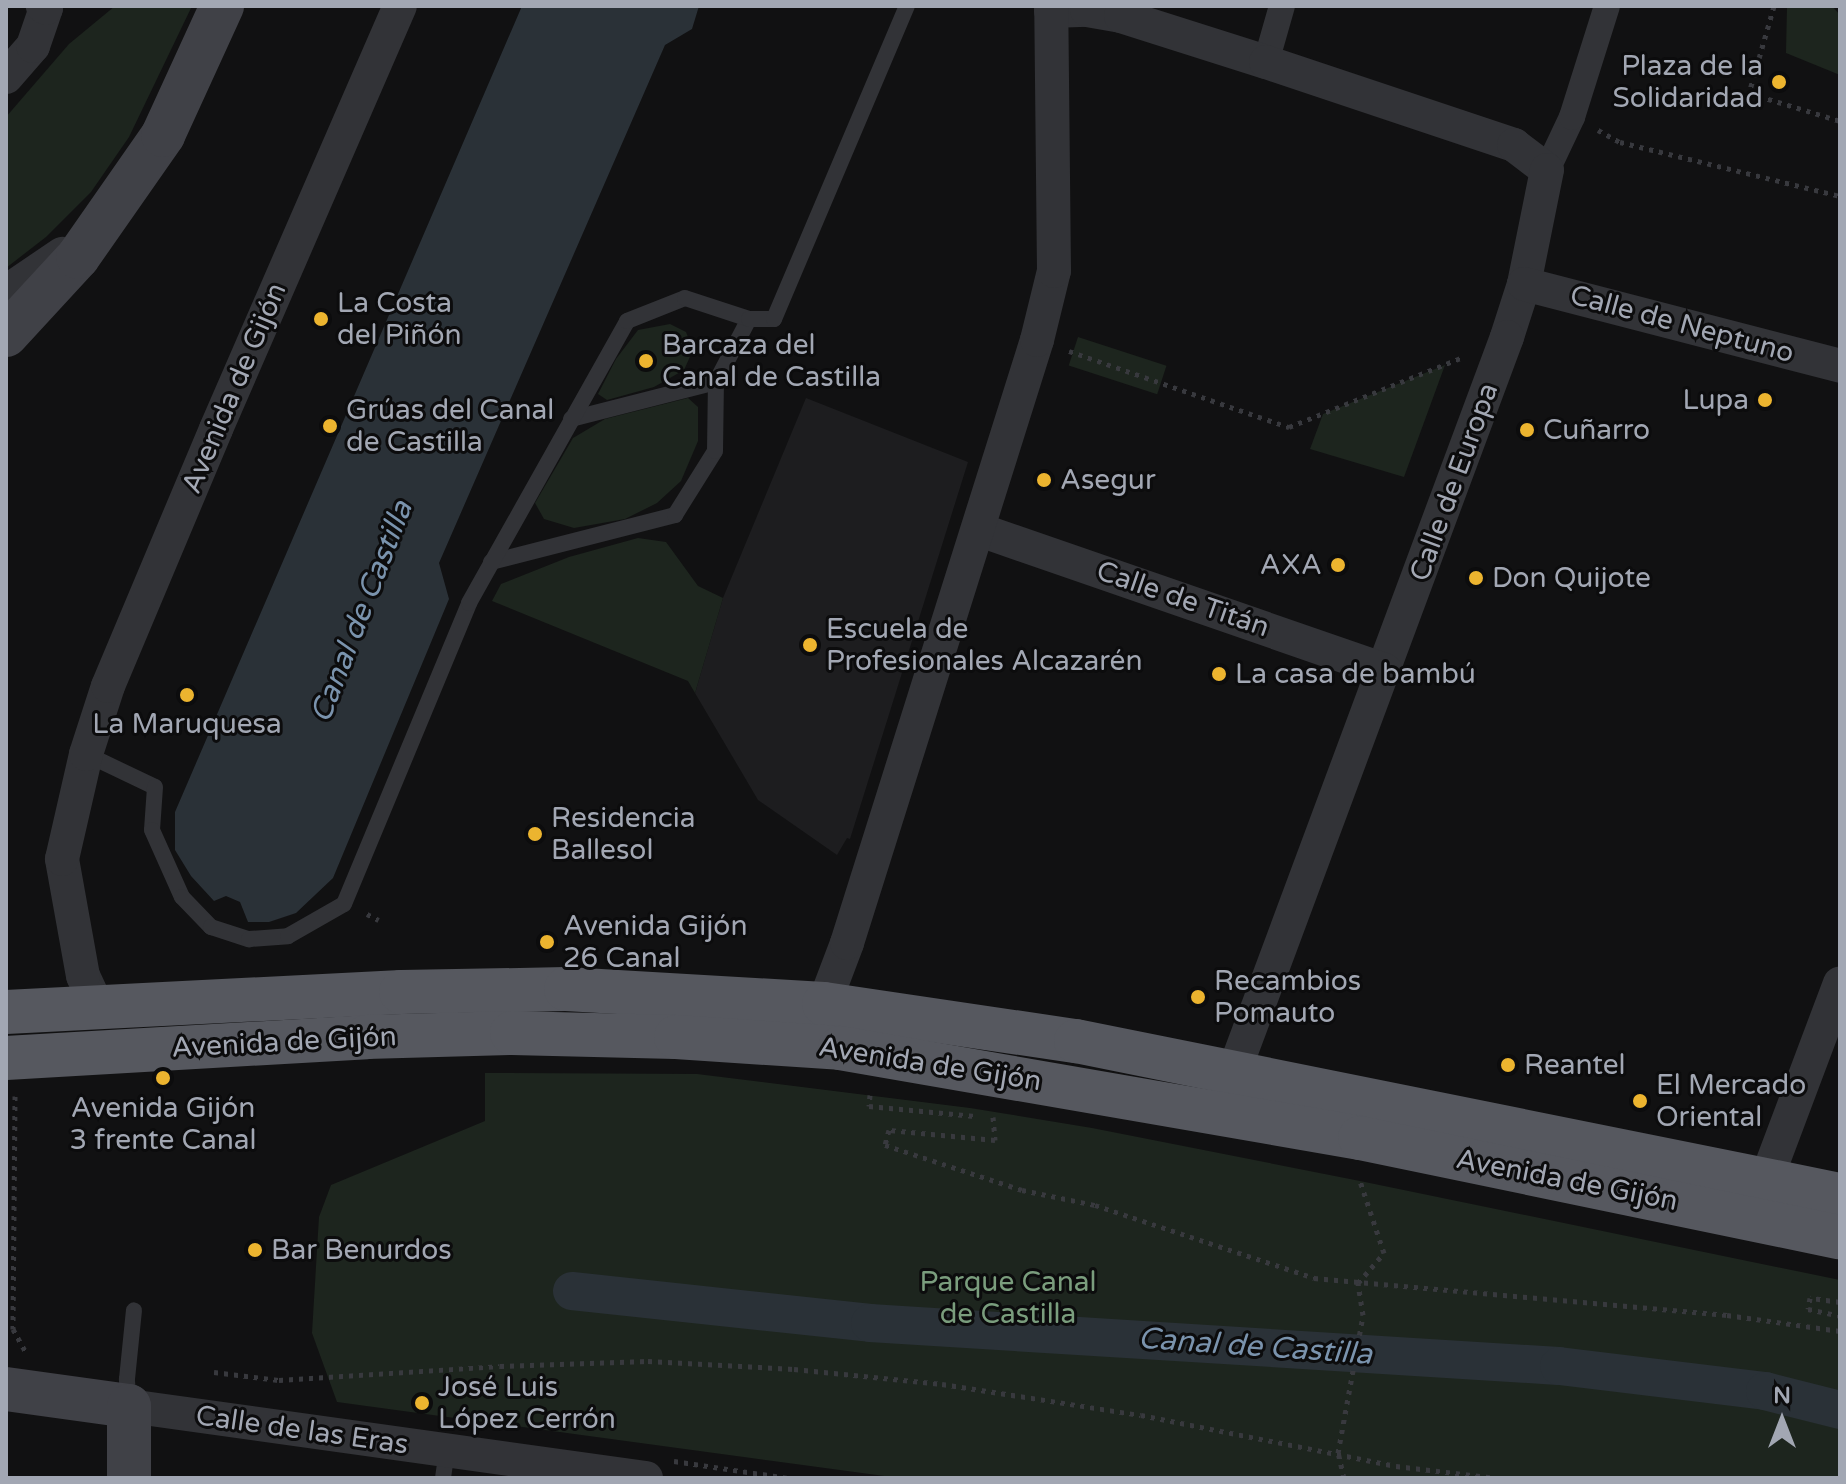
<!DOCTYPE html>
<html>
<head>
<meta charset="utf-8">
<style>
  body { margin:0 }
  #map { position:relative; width:1846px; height:1484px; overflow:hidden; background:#111112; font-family:"Varela Round",sans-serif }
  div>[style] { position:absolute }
  .built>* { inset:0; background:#1d1d1f }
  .green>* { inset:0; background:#1d251e; transform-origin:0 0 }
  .water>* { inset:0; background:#2a3137 }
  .canal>* { height:38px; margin:-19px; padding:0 19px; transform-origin:19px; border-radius:19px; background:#2a3137 }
  .path>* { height:5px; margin-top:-2.5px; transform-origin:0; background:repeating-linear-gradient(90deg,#38393e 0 4px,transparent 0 10px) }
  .service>* { height:16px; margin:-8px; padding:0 8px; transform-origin:8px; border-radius:8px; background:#323337 }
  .pedestrian>* { height:26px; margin:-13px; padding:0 13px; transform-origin:13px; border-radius:13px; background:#323337 }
  .minor>* { height:34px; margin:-17px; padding:0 17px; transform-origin:17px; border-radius:17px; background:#323337 }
  .secondary>* { height:44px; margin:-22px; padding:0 22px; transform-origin:22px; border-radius:22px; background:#404147 }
  .trunk>* { height:44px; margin:-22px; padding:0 22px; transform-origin:22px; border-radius:22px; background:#56585f }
  .dots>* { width:22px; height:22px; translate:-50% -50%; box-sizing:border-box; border:4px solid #0c0c0d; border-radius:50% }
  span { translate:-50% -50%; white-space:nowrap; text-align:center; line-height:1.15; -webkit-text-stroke:6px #0c0c0d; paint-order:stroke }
  .poi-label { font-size:28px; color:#a2a7b3 }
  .right { translate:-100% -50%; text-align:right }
  .left { translate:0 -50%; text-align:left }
  .street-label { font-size:28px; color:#a2a7b3 }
  .park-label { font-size:28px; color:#7a9d7d }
  .water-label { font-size:30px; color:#7a93ad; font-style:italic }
  .frame { position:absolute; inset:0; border:8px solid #a2a7b3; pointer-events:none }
  .north { position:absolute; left:1742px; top:1380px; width:80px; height:80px; -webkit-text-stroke:6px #0c0c0d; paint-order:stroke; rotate:0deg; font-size:22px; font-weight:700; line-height:32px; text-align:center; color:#a2a7b3 }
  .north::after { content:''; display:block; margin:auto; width:28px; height:36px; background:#a2a7b3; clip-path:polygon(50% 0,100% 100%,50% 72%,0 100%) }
</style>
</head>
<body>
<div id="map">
  <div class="built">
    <i style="clip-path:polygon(806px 398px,968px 462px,850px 839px,847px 838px,837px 855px,758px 800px,695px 693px,723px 598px)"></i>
  </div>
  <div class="green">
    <i style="clip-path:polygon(115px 6px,192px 6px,129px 137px,91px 192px,46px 237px,6px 268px,6px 117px,69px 44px)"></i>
    <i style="clip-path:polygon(1787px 6px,1832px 6px,1840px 15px,1840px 75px,1786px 53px)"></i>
    <i style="clip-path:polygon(670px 324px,686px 332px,693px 350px,684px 370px,654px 387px,607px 400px,598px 394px,616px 359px,638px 330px)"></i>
    <i style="left:1078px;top:337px;width:93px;height:30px;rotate:18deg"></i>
    <i style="clip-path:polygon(1445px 365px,1404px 477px,1310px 449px,1323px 414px)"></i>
    <i style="clip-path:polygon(688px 398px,698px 407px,698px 441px,681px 481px,657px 503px,625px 519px,574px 528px,544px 519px,535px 503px,573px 438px,605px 419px)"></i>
    <i style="clip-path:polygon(638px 538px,666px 542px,698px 586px,723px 598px,695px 693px,688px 681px,492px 601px,501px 584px,569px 557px)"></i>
    <i style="clip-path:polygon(485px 1073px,697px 1074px,970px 1108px,1092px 1128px,1360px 1181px,1840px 1280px,1840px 1478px,899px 1478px,337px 1402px,312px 1333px,319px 1217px,331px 1185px,485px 1121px)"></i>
  </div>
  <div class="water">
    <i style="clip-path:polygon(522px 6px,699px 6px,692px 29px,665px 45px,439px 563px,449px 599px,333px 878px,296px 913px,269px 922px,248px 922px,240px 902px,226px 896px,214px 901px,191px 876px,175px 850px,175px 812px)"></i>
  </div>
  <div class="canal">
    <i style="left:572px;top:1291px;width:300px;rotate:6.1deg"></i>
    <i style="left:870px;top:1323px;width:690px;rotate:3.57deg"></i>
    <i style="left:1559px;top:1366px;width:208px;rotate:6.9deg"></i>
    <i style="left:1765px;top:1391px;width:77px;rotate:14.2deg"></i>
  </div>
  <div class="path">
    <i style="left:1774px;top:6px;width:91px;rotate:106deg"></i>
    <i style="left:1749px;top:93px;width:95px;rotate:17.1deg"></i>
    <i style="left:1598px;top:130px;width:25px;rotate:29deg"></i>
    <i style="left:1620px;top:142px;width:227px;rotate:13.8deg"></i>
    <i style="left:1069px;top:351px;width:233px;rotate:19.1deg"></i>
    <i style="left:1289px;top:427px;width:185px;rotate:-21.9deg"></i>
    <i style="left:367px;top:914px;width:13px;rotate:27deg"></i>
    <i style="left:870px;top:1095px;width:11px;rotate:95deg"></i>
    <i style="left:869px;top:1106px;width:106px;rotate:5.4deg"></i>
    <i style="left:15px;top:1096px;width:233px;rotate:90.5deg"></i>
    <i style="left:13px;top:1329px;width:25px;rotate:61deg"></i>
    <i style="left:993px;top:1117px;width:23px;rotate:85deg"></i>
    <i style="left:995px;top:1140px;width:106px;rotate:-174.6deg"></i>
    <i style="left:889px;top:1130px;width:16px;rotate:105deg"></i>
    <i style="left:885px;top:1145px;width:144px;rotate:18.2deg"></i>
    <i style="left:1022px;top:1190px;width:75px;rotate:11.6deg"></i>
    <i style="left:1095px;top:1205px;width:231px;rotate:18.4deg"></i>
    <i style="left:1314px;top:1278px;width:415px;rotate:5.1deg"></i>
    <i style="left:1727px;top:1315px;width:114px;rotate:8.1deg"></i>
    <i style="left:1840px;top:1302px;width:30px;rotate:-172deg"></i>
    <i style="left:1810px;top:1298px;width:11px;rotate:100deg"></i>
    <i style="left:1808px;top:1309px;width:33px;rotate:12deg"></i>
    <i style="left:214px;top:1372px;width:65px;rotate:7deg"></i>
    <i style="left:279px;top:1380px;width:221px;rotate:-3.6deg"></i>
    <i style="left:500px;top:1366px;width:148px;rotate:-1.9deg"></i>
    <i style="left:648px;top:1361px;width:146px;rotate:3.1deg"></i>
    <i style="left:794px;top:1369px;width:149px;rotate:5.8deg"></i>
    <i style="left:942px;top:1384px;width:201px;rotate:8.9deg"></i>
    <i style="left:1141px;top:1415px;width:260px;rotate:11.3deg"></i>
    <i style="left:1396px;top:1466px;width:101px;rotate:6.8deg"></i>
    <i style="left:674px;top:1461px;width:115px;rotate:8.5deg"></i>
    <i style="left:1344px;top:1478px;width:26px;rotate:-103deg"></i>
    <i style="left:1338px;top:1453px;width:140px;rotate:-79.7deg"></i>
    <i style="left:1363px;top:1315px;width:32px;rotate:-99deg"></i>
    <i style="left:1358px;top:1283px;width:40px;rotate:-49deg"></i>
    <i style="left:1384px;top:1253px;width:76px;rotate:-108.4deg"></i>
  </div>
  <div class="service">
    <i style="left:571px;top:419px;width:150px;rotate:-14.3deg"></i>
    <i style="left:491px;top:562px;width:190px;rotate:-14.3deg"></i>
    <i style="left:675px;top:515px;width:75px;rotate:-58deg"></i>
    <i style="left:715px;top:451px;width:69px;rotate:-89.2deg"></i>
    <i style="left:716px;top:382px;width:71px;rotate:-62.4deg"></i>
    <i style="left:86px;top:754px;width:76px;rotate:25.6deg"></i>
    <i style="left:155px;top:787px;width:43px;rotate:94deg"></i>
    <i style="left:152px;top:830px;width:73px;rotate:65.9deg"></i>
    <i style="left:182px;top:897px;width:42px;rotate:46deg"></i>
    <i style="left:211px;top:927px;width:40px;rotate:18deg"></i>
    <i style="left:249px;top:939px;width:39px;rotate:-4deg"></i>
    <i style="left:288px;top:936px;width:64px;rotate:-29.7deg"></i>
    <i style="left:344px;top:904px;width:326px;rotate:-67.4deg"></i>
    <i style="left:469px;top:603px;width:323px;rotate:-60.7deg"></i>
    <i style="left:627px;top:321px;width:62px;rotate:-21.6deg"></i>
    <i style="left:685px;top:298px;width:67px;rotate:18.2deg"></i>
    <i style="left:749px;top:319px;width:25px"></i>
    <i style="left:774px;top:319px;width:340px;rotate:-67deg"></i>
    <i style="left:129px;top:1404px;width:25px;rotate:-95deg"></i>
    <i style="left:127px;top:1379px;width:69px;rotate:-84.2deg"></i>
    <i style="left:443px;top:1478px;width:28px;rotate:-82deg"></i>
  </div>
  <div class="pedestrian">
    <i style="left:1266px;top:62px;width:58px;rotate:-74.1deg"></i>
    <i style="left:1547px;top:170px;width:59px;rotate:-64.7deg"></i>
    <i style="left:1572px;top:117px;width:116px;rotate:-72.5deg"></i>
  </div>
  <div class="minor">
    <i style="left:1051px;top:11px;width:36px;rotate:-2deg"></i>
    <i style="left:1087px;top:10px;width:35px;rotate:10deg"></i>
    <i style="left:1121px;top:16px;width:152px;rotate:17.6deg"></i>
    <i style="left:1266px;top:62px;width:262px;rotate:18.5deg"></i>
    <i style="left:1514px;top:145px;width:41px;rotate:37.1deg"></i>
    <i style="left:1547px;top:170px;width:116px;rotate:101.4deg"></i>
    <i style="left:1524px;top:284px;width:56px;rotate:107.8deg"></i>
    <i style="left:1507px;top:337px;width:783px;rotate:110.4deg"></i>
    <i style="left:6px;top:77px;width:41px;rotate:-48.9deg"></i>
    <i style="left:33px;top:46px;width:40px;rotate:-71.1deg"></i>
    <i style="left:46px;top:8px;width:4px;rotate:-146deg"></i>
    <i style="left:1524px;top:284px;width:326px;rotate:14.5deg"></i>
    <i style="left:6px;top:292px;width:68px;rotate:-34.2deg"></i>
    <i style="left:980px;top:530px;width:429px;rotate:19.1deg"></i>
    <i style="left:98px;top:1008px;width:35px;rotate:-115deg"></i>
    <i style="left:83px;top:976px;width:119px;rotate:-100.2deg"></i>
    <i style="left:62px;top:859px;width:108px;rotate:-77.1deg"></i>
    <i style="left:86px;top:754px;width:71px;rotate:-72.1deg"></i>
    <i style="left:108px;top:686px;width:279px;rotate:-67.2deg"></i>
    <i style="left:216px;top:429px;width:461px;rotate:-66.5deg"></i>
    <i style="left:807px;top:1019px;width:23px;rotate:-41deg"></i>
    <i style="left:824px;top:1004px;width:65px;rotate:-69.3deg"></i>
    <i style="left:847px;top:943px;width:632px;rotate:-72.51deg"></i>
    <i style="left:1037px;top:340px;width:71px;rotate:-76.2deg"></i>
    <i style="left:1054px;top:271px;width:265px;rotate:-90.6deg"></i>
    <i style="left:1773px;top:1204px;width:25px;rotate:-106deg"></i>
    <i style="left:1766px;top:1180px;width:210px;rotate:-69.4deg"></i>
    <i style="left:129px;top:1406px;width:522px;rotate:7.93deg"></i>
  </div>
  <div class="secondary">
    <i style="left:6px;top:335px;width:106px;rotate:-47.3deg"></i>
    <i style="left:78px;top:257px;width:149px;rotate:-55.1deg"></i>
    <i style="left:163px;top:135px;width:142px;rotate:-65.4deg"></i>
    <i style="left:6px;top:1389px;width:124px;rotate:7.9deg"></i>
    <i style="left:129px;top:1406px;width:72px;rotate:90deg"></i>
  </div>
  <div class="trunk">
    <i style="left:6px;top:1012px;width:396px;rotate:-2.9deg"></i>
    <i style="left:401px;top:992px;width:165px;rotate:-1deg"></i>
    <i style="left:566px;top:989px;width:258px;rotate:3.3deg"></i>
    <i style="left:824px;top:1004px;width:255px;rotate:8.4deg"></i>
    <i style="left:1076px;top:1041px;width:779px;rotate:11.4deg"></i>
    <i style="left:6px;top:1058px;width:361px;rotate:-3.3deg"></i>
    <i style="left:366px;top:1037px;width:146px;rotate:-1.6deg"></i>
    <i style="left:512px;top:1033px;width:164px;rotate:1.4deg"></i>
    <i style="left:676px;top:1037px;width:164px;rotate:3.8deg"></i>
    <i style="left:840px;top:1048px;width:528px;rotate:9.82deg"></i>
    <i style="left:1360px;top:1138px;width:490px;rotate:11.7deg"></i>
  </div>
  <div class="dots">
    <i style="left:1779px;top:82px;background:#ecb42f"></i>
    <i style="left:321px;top:319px;background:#ecb42f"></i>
    <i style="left:646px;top:361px;background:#ecb42f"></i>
    <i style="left:1765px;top:400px;background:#ecb42f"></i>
    <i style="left:330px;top:426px;background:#ecb42f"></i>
    <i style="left:1527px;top:430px;background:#ecb42f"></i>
    <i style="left:1044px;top:480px;background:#ecb42f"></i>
    <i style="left:1338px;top:565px;background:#ecb42f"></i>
    <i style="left:1476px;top:578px;background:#ecb42f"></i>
    <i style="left:810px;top:645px;background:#ecb42f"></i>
    <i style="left:1219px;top:674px;background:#ecb42f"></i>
    <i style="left:187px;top:695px;background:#ecb42f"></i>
    <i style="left:535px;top:834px;background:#ecb42f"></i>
    <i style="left:547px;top:942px;background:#ecb42f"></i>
    <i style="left:1198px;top:997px;background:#ecb42f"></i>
    <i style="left:1508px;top:1065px;background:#ecb42f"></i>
    <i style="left:163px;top:1078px;background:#ecb42f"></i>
    <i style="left:1640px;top:1101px;background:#ecb42f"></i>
    <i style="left:255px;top:1250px;background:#ecb42f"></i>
    <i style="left:422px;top:1403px;background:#ecb42f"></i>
  </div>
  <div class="poi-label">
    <span class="right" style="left:1763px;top:82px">Plaza de la<br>Solidaridad</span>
    <span class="left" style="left:337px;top:319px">La Costa<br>del Piñón</span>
    <span class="left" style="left:662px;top:361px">Barcaza del<br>Canal de Castilla</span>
    <span class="right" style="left:1749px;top:400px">Lupa</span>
    <span class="left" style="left:346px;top:426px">Grúas del Canal<br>de Castilla</span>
    <span class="left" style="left:1543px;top:430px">Cuñarro</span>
    <span class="left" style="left:1060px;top:480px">Asegur</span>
    <span class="right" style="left:1322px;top:565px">AXA</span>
    <span class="left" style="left:1492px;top:578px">Don Quijote</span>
    <span class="left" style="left:826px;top:645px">Escuela de<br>Profesionales Alcazarén</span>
    <span class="left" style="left:1235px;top:674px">La casa de bambú</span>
    <span style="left:187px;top:724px">La Maruquesa</span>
    <span class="left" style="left:551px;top:834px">Residencia<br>Ballesol</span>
    <span class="left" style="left:563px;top:942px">Avenida Gijón<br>26 Canal</span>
    <span class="left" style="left:1214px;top:997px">Recambios<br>Pomauto</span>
    <span class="left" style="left:1524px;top:1065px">Reantel</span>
    <span class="left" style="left:1656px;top:1101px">El Mercado<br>Oriental</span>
    <span style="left:163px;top:1124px">Avenida Gijón<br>3 frente Canal</span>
    <span class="left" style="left:271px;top:1250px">Bar Benurdos</span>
    <span class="left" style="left:438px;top:1403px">José Luis<br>López Cerrón</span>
  </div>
  <div class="street-label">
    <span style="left:1682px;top:324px;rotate:15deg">Calle de Neptuno</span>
    <span style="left:234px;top:388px;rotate:-67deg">Avenida de Gijón</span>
    <span style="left:1454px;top:482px;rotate:-70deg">Calle de Europa</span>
    <span style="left:1183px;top:599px;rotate:19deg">Calle de Titán</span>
    <span style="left:284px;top:1042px;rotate:-3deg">Avenida de Gijón</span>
    <span style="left:930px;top:1064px;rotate:9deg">Avenida de Gijón</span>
    <span style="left:1567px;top:1180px;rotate:11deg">Avenida de Gijón</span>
    <span style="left:302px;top:1430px;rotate:8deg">Calle de las Eras</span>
  </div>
  <div class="park-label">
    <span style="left:1008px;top:1298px">Parque Canal<br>de Castilla</span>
  </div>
  <div class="water-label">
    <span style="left:362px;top:612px;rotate:-69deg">Canal de Castilla</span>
    <span style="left:1255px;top:1347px;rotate:4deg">Canal de Castilla</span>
  </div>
  <div class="frame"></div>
  <div class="north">N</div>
</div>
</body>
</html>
